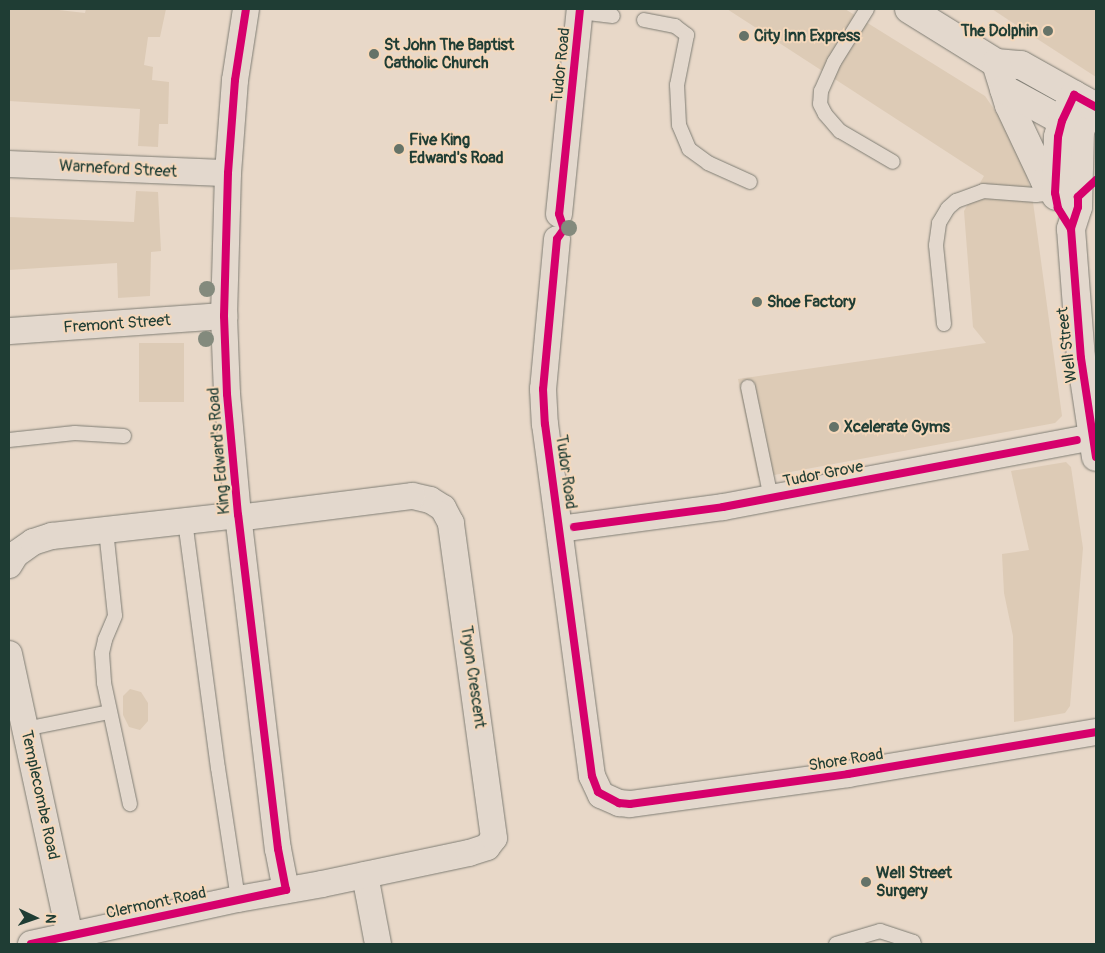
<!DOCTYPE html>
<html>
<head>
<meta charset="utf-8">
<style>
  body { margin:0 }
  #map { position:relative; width:1105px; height:953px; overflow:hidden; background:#e8d8c8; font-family:Pangolin,sans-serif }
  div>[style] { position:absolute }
  .built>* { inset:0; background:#ddcbb6; transform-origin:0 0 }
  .green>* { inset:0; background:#dccab5 }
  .roads { filter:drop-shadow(0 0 1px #7f7d74) drop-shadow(0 0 1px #7f7d74) }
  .lane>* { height:14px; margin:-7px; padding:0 7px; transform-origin:7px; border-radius:7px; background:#e3d8cd }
  .street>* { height:26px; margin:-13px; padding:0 13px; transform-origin:13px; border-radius:13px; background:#e3d8cd }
  .primary>* { height:28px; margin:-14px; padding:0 14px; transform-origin:14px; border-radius:14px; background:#e3d8cd }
  .cycleway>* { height:8px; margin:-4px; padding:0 4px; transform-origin:4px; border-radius:4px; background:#d6006c }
  .trees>* { width:16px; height:16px; margin:-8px; border-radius:50%; background:#838a7d }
  .dots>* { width:14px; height:14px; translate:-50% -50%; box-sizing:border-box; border:2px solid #f5d8bb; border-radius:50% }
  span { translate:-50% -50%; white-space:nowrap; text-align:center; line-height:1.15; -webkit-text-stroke:4px #f5d8bb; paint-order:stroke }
  .poi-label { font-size:16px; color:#1f3d34; font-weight:700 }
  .right { translate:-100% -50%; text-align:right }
  .left { translate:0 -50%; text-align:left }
  .street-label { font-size:16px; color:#1f3d34 }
  .frame { position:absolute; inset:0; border:10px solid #1f3d34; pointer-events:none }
  .north { position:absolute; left:10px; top:893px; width:50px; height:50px; -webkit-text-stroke:4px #f5d8bb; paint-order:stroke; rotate:93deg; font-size:14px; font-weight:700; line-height:20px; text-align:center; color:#1f3d34 }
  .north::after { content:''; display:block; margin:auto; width:18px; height:22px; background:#1f3d34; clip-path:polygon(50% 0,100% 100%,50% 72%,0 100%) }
</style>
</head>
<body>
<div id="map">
  <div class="built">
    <i style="clip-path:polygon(727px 9px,845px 9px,985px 96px,1020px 147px,1033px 202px,1062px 416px,1055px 423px,758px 478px,738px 379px,986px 343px,973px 327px,964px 211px,984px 176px)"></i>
    <i style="clip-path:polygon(992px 9px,1096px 9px,1096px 77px,1025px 31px)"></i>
    <i style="left:184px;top:343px;width:59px;height:45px;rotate:90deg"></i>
    <i style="clip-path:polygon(1066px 462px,1071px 467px,1083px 548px,1070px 706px,1065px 713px,1014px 722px,1013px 636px,1004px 593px,1002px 554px,1029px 550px,1011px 471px)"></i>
  </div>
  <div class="green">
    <i style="clip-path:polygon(9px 9px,50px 9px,85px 13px,86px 9px,166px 9px,160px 37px,148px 37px,144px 65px,153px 67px,152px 80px,169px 82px,168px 124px,159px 124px,158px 147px,138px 146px,140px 109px,9px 101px)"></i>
    <i style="clip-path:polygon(136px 191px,158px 192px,161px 251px,151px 252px,150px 296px,118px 298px,117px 263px,9px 270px,9px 217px,134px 222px)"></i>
    <i style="clip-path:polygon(130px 689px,141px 692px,148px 703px,148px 721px,140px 730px,129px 727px,123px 715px,123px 696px)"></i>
  </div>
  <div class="roads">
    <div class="lane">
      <i style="left:867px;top:9px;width:62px;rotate:121.9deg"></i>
      <i style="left:834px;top:62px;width:32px;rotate:114deg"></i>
      <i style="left:821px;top:91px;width:13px;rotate:94deg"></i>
      <i style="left:820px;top:104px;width:11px;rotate:63deg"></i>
      <i style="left:825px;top:114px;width:23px;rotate:49deg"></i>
      <i style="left:840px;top:131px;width:61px;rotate:30.3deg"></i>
      <i style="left:580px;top:12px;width:33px;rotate:7deg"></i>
      <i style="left:644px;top:20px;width:32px;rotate:11deg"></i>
      <i style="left:675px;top:26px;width:15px;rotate:37deg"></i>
      <i style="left:687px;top:35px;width:51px;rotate:101.3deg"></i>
      <i style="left:677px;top:85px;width:40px;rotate:87.1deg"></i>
      <i style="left:679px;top:125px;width:26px;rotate:67deg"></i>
      <i style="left:689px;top:149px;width:24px;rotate:36deg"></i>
      <i style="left:708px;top:163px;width:46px;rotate:24.3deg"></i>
      <i style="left:944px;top:324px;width:79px;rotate:-95.8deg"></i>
      <i style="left:936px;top:245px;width:22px;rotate:-82deg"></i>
      <i style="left:939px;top:223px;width:17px;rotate:-59deg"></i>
      <i style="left:948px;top:208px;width:11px;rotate:-41deg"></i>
      <i style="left:956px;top:201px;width:29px;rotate:-20deg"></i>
      <i style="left:983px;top:191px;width:53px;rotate:4.3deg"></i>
      <i style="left:1036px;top:195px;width:19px;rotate:-6deg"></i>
      <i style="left:748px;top:387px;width:113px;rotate:78.3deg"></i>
      <i style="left:9px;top:440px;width:66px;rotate:-6.1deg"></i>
      <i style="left:75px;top:433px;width:49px;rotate:3.5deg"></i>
      <i style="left:185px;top:521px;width:249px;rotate:82.4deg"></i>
      <i style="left:218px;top:768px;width:133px;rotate:81.3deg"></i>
      <i style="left:106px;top:530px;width:86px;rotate:84deg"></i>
      <i style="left:115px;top:616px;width:26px;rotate:113deg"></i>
      <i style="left:105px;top:640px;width:13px;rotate:103deg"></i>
      <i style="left:102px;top:653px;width:30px;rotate:86deg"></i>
      <i style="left:104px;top:683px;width:124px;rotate:77.9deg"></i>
      <i style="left:25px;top:729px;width:86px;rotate:-11.4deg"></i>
      <i style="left:836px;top:944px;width:46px;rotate:-16.5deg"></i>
      <i style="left:880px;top:931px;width:35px;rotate:18deg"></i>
      <i style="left:913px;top:942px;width:2px;rotate:63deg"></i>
    </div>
    <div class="street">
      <i style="left:246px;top:9px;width:72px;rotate:98.8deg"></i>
      <i style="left:235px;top:80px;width:93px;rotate:94.3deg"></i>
      <i style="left:228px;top:173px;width:143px;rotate:91.6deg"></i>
      <i style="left:224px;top:316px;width:78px;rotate:87.8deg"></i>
      <i style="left:227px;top:394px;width:121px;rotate:84.8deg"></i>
      <i style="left:238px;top:515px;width:336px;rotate:83.2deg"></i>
      <i style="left:278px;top:849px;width:42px;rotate:79deg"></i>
      <i style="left:9px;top:164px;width:219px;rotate:2.4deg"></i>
      <i style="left:559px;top:214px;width:206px;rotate:-84.2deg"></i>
      <i style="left:557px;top:239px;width:151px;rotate:95.3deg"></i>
      <i style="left:543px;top:389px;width:35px;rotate:87deg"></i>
      <i style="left:545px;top:424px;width:355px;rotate:82.4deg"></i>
      <i style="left:592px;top:776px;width:21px;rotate:65deg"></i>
      <i style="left:601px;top:795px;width:20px;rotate:24deg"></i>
      <i style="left:619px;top:803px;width:11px;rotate:5deg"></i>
      <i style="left:630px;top:804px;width:220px;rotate:-7.8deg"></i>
      <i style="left:848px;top:774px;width:252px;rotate:-9.6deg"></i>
      <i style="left:9px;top:331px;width:216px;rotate:-4deg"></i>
      <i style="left:560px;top:529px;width:164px;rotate:-7.7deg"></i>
      <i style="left:723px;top:507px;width:377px;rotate:-10.7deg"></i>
      <i style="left:9px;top:565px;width:13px;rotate:-58deg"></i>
      <i style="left:16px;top:554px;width:21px;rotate:-35deg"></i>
      <i style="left:33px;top:542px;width:20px;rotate:-18deg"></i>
      <i style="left:52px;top:536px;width:187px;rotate:-6.4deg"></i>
      <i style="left:9px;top:654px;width:288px;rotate:77.8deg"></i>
      <i style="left:365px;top:875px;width:70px;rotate:79.3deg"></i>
      <i style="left:31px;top:944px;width:212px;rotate:-12.3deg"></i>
      <i style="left:238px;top:899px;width:85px;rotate:-10.1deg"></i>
      <i style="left:322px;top:884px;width:150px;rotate:-11.9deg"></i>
      <i style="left:469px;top:853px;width:19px;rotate:-18deg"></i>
      <i style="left:487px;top:847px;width:11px;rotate:-52deg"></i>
      <i style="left:494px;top:838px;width:318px;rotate:-97.8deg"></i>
      <i style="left:451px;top:523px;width:17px;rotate:-118deg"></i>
      <i style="left:443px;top:508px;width:15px;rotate:-148deg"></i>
      <i style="left:430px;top:500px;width:18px;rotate:-167deg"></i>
      <i style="left:412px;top:496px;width:174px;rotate:172.8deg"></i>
    </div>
    <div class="primary">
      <i style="left:909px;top:9px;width:102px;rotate:31.8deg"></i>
      <i style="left:996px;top:63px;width:25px;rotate:5deg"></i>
      <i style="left:1021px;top:65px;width:86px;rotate:29.2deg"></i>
      <i style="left:996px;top:63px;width:44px;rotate:72.8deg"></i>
      <i style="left:1009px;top:105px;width:84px;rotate:64.7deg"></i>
      <i style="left:1045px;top:181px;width:16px;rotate:50deg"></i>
      <i style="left:1004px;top:89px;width:83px;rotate:28.7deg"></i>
      <i style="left:1091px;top:104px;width:29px;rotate:112deg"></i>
      <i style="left:1080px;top:131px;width:76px;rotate:91.5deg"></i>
      <i style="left:1078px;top:207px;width:23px;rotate:108deg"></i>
      <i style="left:1071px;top:229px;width:129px;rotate:85.6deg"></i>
      <i style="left:1081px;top:358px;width:100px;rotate:81.4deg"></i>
      <i style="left:1056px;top:196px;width:59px;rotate:-88.1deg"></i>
      <i style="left:1058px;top:137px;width:16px;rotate:-76deg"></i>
      <i style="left:1062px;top:121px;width:29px;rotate:-65deg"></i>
    </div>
  </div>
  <div class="cycleway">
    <i style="left:580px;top:9px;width:206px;rotate:95.8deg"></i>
    <i style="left:559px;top:214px;width:16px;rotate:72deg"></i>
    <i style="left:564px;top:229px;width:12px;rotate:125deg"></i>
    <i style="left:557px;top:239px;width:151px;rotate:95.3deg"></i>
    <i style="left:543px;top:389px;width:35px;rotate:87deg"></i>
    <i style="left:545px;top:424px;width:355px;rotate:82.4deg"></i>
    <i style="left:592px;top:776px;width:17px;rotate:69deg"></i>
    <i style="left:598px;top:792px;width:24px;rotate:28deg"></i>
    <i style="left:619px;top:803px;width:11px;rotate:5deg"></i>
    <i style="left:630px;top:804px;width:220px;rotate:-7.8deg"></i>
    <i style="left:848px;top:774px;width:252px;rotate:-9.6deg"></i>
    <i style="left:1096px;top:180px;width:25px;rotate:137deg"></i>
    <i style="left:1078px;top:197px;width:10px;rotate:90deg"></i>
    <i style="left:1078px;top:207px;width:23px;rotate:108deg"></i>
    <i style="left:1071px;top:229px;width:129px;rotate:85.6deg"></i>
    <i style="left:1081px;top:358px;width:100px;rotate:81.4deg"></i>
    <i style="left:1071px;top:229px;width:25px;rotate:-122deg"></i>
    <i style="left:1058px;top:208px;width:15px;rotate:-101deg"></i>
    <i style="left:1055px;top:193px;width:56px;rotate:-86.9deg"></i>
    <i style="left:1058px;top:137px;width:16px;rotate:-76deg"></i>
    <i style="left:1062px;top:121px;width:29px;rotate:-65deg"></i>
    <i style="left:1074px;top:95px;width:25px;rotate:29deg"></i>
    <i style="left:574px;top:527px;width:150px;rotate:-7.6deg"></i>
    <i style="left:723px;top:507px;width:360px;rotate:-10.7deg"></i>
    <i style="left:31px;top:944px;width:261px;rotate:-12deg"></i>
    <i style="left:286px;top:890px;width:42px;rotate:-101deg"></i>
    <i style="left:278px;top:849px;width:336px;rotate:-96.8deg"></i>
    <i style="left:238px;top:515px;width:121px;rotate:-95.2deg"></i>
    <i style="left:227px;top:394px;width:78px;rotate:-92.2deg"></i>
    <i style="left:224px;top:316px;width:143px;rotate:-88.4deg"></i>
    <i style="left:228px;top:173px;width:93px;rotate:-85.7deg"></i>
    <i style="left:235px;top:80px;width:72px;rotate:-81.2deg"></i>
  </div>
  <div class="trees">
    <i style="left:569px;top:228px"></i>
    <i style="left:207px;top:289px"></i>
    <i style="left:206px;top:339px"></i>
  </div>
  <div class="dots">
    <i style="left:1048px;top:31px;background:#657368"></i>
    <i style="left:744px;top:36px;background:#657368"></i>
    <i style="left:374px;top:54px;background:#657368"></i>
    <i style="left:399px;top:149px;background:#657368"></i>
    <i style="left:757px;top:302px;background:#657368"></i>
    <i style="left:834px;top:427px;background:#657368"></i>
    <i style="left:866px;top:882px;background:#657368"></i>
  </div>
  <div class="poi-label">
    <span class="right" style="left:1038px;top:31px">The Dolphin</span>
    <span class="left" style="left:754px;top:36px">City Inn Express</span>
    <span class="left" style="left:384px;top:54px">St John The Baptist<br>Catholic Church</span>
    <span class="left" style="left:409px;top:149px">Five King<br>Edward's Road</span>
    <span class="left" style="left:767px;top:302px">Shoe Factory</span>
    <span class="left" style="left:844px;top:427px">Xcelerate Gyms</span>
    <span class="left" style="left:876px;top:882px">Well Street<br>Surgery</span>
  </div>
  <div class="street-label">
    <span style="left:561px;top:65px;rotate:-84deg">Tudor Road</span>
    <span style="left:118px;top:169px;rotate:3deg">Warneford Street</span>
    <span style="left:117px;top:324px;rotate:-4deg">Fremont Street</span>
    <span style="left:1067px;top:345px;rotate:-97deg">Well Street</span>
    <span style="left:219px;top:451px;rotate:-95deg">King Edward's Road</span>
    <span style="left:566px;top:472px;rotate:82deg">Tudor Road</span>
    <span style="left:823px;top:474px;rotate:-11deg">Tudor Grove</span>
    <span style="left:473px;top:677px;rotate:82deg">Tryon Crescent</span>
    <span style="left:846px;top:760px;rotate:-9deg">Shore Road</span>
    <span style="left:40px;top:795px;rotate:78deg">Templecombe Road</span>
    <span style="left:156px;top:903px;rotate:-12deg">Clermont Road</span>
  </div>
  <div class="frame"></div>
  <div class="north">N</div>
</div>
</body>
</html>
